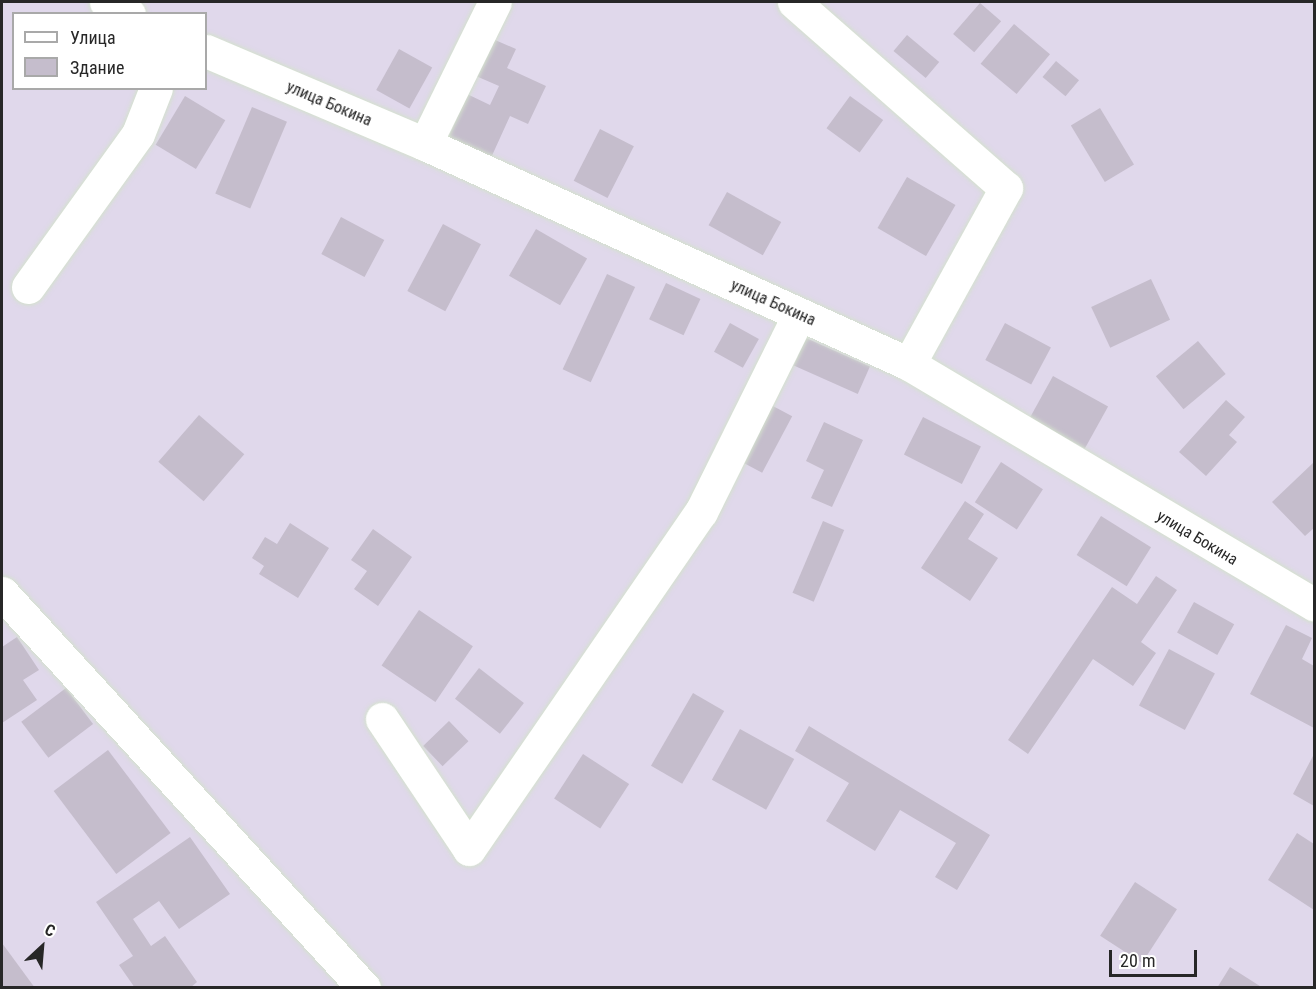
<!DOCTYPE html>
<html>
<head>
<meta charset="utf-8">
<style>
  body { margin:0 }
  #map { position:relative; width:1316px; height:989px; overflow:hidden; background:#e0d8eb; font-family:"Roboto Condensed",sans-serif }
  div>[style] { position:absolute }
  .building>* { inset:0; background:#c5bdcc; transform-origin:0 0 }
  .roads { filter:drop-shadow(0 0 2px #d4e1ce) drop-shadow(0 0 2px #d4e1ce) }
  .minor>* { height:33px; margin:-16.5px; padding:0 16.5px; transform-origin:16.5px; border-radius:16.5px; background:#fff }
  span { translate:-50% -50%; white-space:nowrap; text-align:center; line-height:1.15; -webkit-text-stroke:5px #fff; paint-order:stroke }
  .street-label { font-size:16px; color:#272727 }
  .frame { position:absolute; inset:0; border:3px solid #272727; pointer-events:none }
  .legend { position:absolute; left:12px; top:12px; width:195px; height:78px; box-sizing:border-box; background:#fff; border:2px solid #a9a9a9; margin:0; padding:8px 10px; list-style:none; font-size:18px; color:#272727 }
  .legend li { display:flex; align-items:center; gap:12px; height:30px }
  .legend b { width:30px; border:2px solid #a9a9a9 }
  .north { position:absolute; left:12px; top:917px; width:60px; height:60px; -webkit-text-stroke:4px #fff; paint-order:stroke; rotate:26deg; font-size:16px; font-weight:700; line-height:24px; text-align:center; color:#272727 }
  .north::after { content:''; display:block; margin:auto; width:21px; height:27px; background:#272727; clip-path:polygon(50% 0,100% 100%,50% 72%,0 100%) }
  .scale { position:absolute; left:1109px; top:950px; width:88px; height:27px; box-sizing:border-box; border:3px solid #272727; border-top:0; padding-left:8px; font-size:18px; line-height:21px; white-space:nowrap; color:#272727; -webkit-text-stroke:4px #fff; paint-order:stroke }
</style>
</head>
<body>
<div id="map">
  <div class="building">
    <i style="left:980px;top:3px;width:28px;height:41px;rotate:41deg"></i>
    <i style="left:1014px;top:24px;width:47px;height:52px;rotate:40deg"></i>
    <i style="left:907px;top:35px;width:42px;height:21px;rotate:40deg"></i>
    <i style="clip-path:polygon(486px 36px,516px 49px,507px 68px,546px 86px,528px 124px,510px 116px,490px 160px,447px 141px,467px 94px,490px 105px,499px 86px,469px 73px)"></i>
    <i style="left:399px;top:49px;width:38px;height:47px;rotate:29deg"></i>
    <i style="left:1056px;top:61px;width:30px;height:21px;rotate:40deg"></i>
    <i style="left:185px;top:96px;width:47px;height:57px;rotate:31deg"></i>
    <i style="left:850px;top:96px;width:41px;height:40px;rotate:36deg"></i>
    <i style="left:252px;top:107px;width:38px;height:94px;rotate:23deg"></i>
    <i style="left:1100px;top:108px;width:66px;height:34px;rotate:59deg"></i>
    <i style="left:600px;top:129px;width:38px;height:58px;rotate:27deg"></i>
    <i style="left:907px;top:177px;width:56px;height:59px;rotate:30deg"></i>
    <i style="left:727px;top:192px;width:62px;height:38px;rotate:29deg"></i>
    <i style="left:341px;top:217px;width:49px;height:42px;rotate:28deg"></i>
    <i style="left:443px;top:224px;width:43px;height:76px;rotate:28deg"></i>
    <i style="left:536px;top:229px;width:59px;height:54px;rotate:30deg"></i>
    <i style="left:607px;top:274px;width:31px;height:105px;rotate:25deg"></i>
    <i style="left:1151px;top:279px;width:45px;height:66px;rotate:65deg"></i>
    <i style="left:666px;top:283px;width:38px;height:40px;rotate:25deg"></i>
    <i style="left:730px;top:323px;width:33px;height:33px;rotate:29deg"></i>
    <i style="left:1005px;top:323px;width:52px;height:42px;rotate:28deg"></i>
    <i style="left:806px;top:338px;width:70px;height:30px;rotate:24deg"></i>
    <i style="left:1198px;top:341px;width:43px;height:55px;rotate:50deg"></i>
    <i style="left:1053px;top:376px;width:63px;height:48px;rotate:29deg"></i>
    <i style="clip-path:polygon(1226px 400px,1245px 417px,1229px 435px,1237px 442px,1206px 476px,1179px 452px)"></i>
    <i style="left:771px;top:405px;width:24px;height:64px;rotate:28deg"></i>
    <i style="left:199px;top:415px;width:60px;height:62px;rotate:41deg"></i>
    <i style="left:923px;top:417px;width:65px;height:42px;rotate:27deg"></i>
    <i style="clip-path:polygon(824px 422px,863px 440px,832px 507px,811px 498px,824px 470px,806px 461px)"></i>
    <i style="left:1001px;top:462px;width:50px;height:48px;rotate:33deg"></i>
    <i style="clip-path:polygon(1314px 462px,1314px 528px,1305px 536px,1272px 502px)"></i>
    <i style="clip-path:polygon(965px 501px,984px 514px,968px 539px,998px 558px,970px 601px,921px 568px)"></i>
    <i style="left:1101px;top:516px;width:59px;height:46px;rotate:32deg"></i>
    <i style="left:823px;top:521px;width:23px;height:78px;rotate:23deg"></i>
    <i style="clip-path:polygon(290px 523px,329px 548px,298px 598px,259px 574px,264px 566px,252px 558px,265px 537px,277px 544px)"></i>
    <i style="clip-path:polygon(373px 529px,412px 557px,378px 606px,354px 589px,367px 571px,351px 560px)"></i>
    <i style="clip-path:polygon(1156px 576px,1177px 590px,1141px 642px,1156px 653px,1133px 686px,1093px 659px,1028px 754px,1008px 740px,1112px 587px,1137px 604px)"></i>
    <i style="left:1194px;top:602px;width:46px;height:35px;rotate:29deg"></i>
    <i style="left:419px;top:610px;width:65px;height:67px;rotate:34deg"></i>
    <i style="clip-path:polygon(1286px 625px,1312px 638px,1302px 659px,1314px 666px,1314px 728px,1250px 694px)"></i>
    <i style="clip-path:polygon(17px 637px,39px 670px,23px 680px,37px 700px,2px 723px,2px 647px)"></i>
    <i style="left:1169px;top:649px;width:52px;height:64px;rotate:28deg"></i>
    <i style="left:479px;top:668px;width:57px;height:39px;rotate:38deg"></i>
    <i style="left:66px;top:688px;width:45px;height:56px;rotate:53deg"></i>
    <i style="left:693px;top:693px;width:36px;height:84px;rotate:30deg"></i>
    <i style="left:449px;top:721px;width:28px;height:36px;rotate:46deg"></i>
    <i style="clip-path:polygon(809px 726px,990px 835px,957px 890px,935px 877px,956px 843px,900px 810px,875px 851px,826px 821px,849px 783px,795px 751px)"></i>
    <i style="left:740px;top:729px;width:62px;height:58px;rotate:29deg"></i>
    <i style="left:108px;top:750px;width:104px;height:68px;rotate:53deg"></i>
    <i style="left:583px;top:754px;width:55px;height:53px;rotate:33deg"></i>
    <i style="clip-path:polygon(1314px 754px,1314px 806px,1293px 794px)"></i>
    <i style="clip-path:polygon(1297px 833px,1314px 844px,1314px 910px,1268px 880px)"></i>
    <i style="clip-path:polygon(190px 837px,230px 894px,179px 929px,159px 901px,133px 919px,151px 946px,165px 936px,197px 982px,190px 988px,135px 988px,119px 965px,133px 956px,96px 902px)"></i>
    <i style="left:1135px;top:882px;width:50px;height:64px;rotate:33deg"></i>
    <i style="clip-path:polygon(2px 943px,35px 988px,2px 988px)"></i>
    <i style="clip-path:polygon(1230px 967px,1263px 988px,1217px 988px)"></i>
  </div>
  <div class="roads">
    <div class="minor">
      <i style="left:106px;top:2px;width:26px;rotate:28deg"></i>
      <i style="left:794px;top:2px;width:282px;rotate:41.3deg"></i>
      <i style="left:1006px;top:188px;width:201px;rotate:118.9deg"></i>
      <i style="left:206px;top:51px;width:238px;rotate:23deg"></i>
      <i style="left:425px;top:144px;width:532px;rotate:24.44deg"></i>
      <i style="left:909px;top:364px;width:471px;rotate:30.7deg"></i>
      <i style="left:425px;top:144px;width:158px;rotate:-63.8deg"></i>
      <i style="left:28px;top:287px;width:188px;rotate:-54.3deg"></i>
      <i style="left:138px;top:134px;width:49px;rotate:-68.6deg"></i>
      <i style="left:2px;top:593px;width:536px;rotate:47.5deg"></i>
      <i style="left:382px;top:719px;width:156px;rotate:56.2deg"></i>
      <i style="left:469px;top:849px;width:409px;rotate:-55.5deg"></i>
      <i style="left:701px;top:512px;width:220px;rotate:-63.6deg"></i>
    </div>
  </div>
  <div class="street-label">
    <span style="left:329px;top:104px;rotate:23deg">улица Бокина</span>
    <span style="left:773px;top:303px;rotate:24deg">улица Бокина</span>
    <span style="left:1197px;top:538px;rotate:31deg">улица Бокина</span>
  </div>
  <div class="frame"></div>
  <ul class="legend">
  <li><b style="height:8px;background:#fff"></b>Улица</li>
  <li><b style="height:16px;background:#c5bdcc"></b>Здание</li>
  </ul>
  <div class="north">С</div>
  <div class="scale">20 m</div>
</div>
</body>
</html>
